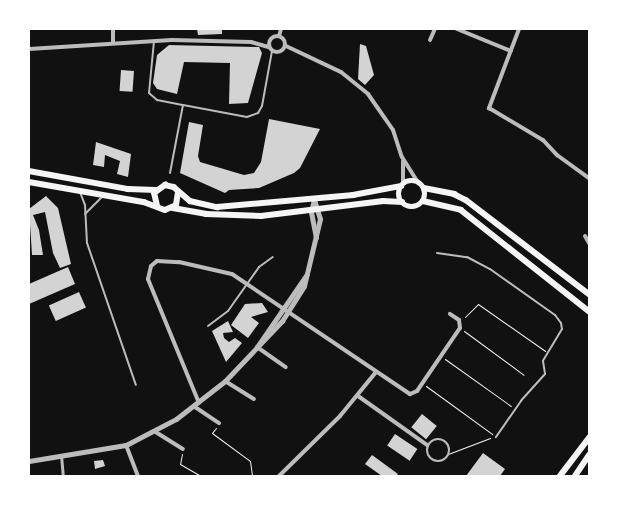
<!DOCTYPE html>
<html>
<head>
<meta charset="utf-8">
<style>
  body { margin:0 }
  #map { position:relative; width:618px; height:505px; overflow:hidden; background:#111; font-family:"PT Sans",sans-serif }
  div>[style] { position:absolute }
  .building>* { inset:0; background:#d3d3d3; transform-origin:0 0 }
  .path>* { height:1px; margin:-0.5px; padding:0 0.5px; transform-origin:0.5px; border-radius:0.5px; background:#f5f5f5 }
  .service>* { height:2px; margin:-1px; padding:0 1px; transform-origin:1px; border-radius:1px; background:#bcbcbc }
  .service>.ring { margin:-1px; padding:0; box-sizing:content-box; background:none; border:2px solid #bcbcbc; border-radius:50% }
  .pedestrian>* { height:3px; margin:-1.5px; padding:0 1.5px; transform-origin:1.5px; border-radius:1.5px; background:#bcbcbc }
  .minor>* { height:4px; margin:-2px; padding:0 2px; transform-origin:2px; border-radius:2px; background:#bcbcbc }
  .minor>.ring { margin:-2px; padding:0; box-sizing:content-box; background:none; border:4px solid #bcbcbc; border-radius:50% }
  .tertiary>* { height:5px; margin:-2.5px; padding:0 2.5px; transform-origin:2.5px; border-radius:2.5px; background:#bcbcbc }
  .secondary>* { height:5.5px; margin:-2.75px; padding:0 2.75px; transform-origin:2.75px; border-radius:2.75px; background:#f5f5f5 }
  .secondary>.ring { margin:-2.75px; padding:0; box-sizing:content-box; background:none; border:5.5px solid #f5f5f5; border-radius:50% }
  span { translate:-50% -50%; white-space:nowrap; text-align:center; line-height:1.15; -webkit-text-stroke:4.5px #fff; paint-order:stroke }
  .frame { position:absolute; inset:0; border:30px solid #fff; pointer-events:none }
</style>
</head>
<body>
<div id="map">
  <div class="building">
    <i style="clip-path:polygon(197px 29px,222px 29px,222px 34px,198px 35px)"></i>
    <i style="clip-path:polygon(360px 44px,366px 46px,374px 75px,365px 85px,358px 79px)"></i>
    <i style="clip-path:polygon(169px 45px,259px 47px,262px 53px,248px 103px,229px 104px,230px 63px,184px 62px,177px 94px,157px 89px,153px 83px,157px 55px)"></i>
    <i style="left:121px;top:70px;width:13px;height:21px;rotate:4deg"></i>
    <i style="clip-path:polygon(269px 119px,320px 129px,300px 168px,294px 173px,259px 188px,229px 190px,225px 193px,180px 173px,189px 122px,203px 125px,198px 156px,200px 162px,244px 175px,254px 173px,261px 162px)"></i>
    <i style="clip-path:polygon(96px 142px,131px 154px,128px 177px,117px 174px,120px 161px,105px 155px,104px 167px,93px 165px)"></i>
    <i style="clip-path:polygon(46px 196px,58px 208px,71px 264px,60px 268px,53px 253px,45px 212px,33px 215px,39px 230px,43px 255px,32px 255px,29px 209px)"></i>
    <i style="clip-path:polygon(68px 267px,75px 284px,29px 304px,29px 284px)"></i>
    <i style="left:79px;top:292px;width:17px;height:33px;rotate:66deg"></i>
    <i style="clip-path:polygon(262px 303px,268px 312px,251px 317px,259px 323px,248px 338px,231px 325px,245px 304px)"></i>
    <i style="clip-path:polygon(228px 321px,233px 332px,223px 333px,224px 338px,229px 342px,235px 338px,242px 343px,226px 362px,212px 331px)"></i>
    <i style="left:422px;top:414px;width:19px;height:17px;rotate:39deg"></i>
    <i style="left:395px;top:434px;width:27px;height:14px;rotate:34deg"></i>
    <i style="clip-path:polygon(483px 453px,505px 469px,500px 476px,466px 476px)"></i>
    <i style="clip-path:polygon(372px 455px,398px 474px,396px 476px,382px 476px,365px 464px)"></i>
    <i style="clip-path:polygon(103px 460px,105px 466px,95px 469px,94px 461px)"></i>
  </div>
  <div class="path">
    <i style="left:465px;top:317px;width:18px;rotate:-45deg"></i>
    <i style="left:478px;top:304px;width:82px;rotate:35deg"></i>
    <i style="left:464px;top:331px;width:74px;rotate:36.3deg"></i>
    <i style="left:445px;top:359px;width:81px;rotate:35.5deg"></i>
    <i style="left:426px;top:386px;width:82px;rotate:36deg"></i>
    <i style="left:216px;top:428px;width:6px;rotate:129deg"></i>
    <i style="left:212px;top:433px;width:47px;rotate:36.4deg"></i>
    <i style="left:250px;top:461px;width:15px;rotate:82deg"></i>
    <i style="left:182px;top:454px;width:10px;rotate:101deg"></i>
    <i style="left:180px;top:464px;width:24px;rotate:30deg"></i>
    <i style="left:448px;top:454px;width:45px;rotate:-20.9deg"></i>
  </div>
  <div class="service">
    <i style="left:154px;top:41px;width:52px;rotate:95.5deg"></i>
    <i style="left:149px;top:93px;width:11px;rotate:41deg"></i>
    <i style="left:157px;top:100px;width:26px;rotate:11deg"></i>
    <i style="left:170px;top:173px;width:69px;rotate:-79.2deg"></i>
    <i style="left:183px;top:105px;width:65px;rotate:10.6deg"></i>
    <i style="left:247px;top:117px;width:12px;rotate:-20deg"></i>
    <i style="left:258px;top:113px;width:8px;rotate:-60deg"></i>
    <i style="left:262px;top:106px;width:56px;rotate:-79.7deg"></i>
    <i style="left:80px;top:192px;width:14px;rotate:69deg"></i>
    <i style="left:85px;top:205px;width:38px;rotate:87deg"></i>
    <i style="left:87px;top:243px;width:150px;rotate:71deg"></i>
    <i style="left:85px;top:214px;width:25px;rotate:-45deg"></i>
    <i style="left:437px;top:253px;width:30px;rotate:8deg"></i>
    <i style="left:467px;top:257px;width:26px;rotate:28deg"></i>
    <i style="left:490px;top:269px;width:80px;rotate:35.3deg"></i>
    <i style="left:555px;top:315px;width:10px;rotate:53deg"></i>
    <i style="left:561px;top:323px;width:6px;rotate:81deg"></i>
    <i style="left:562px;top:329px;width:37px;rotate:121deg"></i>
    <i style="left:543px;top:361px;width:13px;rotate:81deg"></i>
    <i style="left:545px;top:374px;width:36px;rotate:132deg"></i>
    <i style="left:521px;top:401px;width:44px;rotate:124.8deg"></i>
    <i style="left:208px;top:326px;width:25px;rotate:-37deg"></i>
    <i style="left:228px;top:311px;width:54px;rotate:-54.8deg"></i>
    <i style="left:259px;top:267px;width:17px;rotate:-36deg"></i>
    <i class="ring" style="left:427px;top:439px;width:20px;height:20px"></i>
  </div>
  <div class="pedestrian">
    <i style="left:61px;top:455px;width:21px;rotate:85deg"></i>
  </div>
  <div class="minor">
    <i style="left:113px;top:29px;width:14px;rotate:90deg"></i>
    <i style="left:457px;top:29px;width:58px;rotate:22.2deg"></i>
    <i style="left:519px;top:29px;width:85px;rotate:110.8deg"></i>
    <i style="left:489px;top:108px;width:63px;rotate:30.7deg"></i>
    <i style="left:543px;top:140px;width:21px;rotate:47deg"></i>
    <i style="left:557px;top:155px;width:39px;rotate:36deg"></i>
    <i class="ring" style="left:269px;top:36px;width:12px;height:12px"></i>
    <i style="left:279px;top:36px;width:7px;rotate:-74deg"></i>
    <i style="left:430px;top:40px;width:12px;rotate:-66deg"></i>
    <i style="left:286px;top:46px;width:61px;rotate:25.3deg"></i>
    <i style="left:341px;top:72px;width:35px;rotate:39deg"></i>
    <i style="left:368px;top:94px;width:44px;rotate:55.2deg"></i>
    <i style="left:393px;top:130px;width:28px;rotate:72deg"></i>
    <i style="left:402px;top:157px;width:31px;rotate:58deg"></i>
    <i style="left:29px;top:49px;width:143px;rotate:-3.6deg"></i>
    <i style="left:172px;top:40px;width:79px;rotate:1.5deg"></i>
    <i style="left:251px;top:42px;width:19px;rotate:16deg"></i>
    <i style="left:403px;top:161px;width:23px;rotate:90deg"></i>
    <i style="left:585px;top:236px;width:8px;rotate:60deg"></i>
    <i style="left:257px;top:347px;width:35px;rotate:35deg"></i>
    <i style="left:225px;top:381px;width:34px;rotate:32deg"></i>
    <i style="left:358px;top:396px;width:85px;rotate:35.4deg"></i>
    <i style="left:199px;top:403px;width:134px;rotate:-112.4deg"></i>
    <i style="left:148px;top:279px;width:13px;rotate:-77deg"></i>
    <i style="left:151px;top:266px;width:8px;rotate:-40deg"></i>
    <i style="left:157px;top:261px;width:22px;rotate:3deg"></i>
    <i style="left:179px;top:262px;width:54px;rotate:12.8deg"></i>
    <i style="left:232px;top:274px;width:215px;rotate:34deg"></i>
    <i style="left:410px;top:394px;width:8px;rotate:-23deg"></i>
    <i style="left:417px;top:391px;width:76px;rotate:-55.7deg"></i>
    <i style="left:460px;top:328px;width:8px;rotate:-97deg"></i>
    <i style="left:459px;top:320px;width:11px;rotate:-146deg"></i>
    <i style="left:195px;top:407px;width:29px;rotate:34deg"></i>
    <i style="left:154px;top:431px;width:34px;rotate:32deg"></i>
    <i style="left:126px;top:445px;width:33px;rotate:69deg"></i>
    <i style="left:279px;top:476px;width:86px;rotate:-44.5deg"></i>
    <i style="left:340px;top:416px;width:57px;rotate:-50.7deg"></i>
  </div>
  <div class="tertiary">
    <i style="left:314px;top:199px;width:13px;rotate:103deg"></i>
    <i style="left:311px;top:212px;width:26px;rotate:79deg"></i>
    <i style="left:257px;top:347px;width:88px;rotate:-55.6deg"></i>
    <i style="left:29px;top:461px;width:98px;rotate:-9.4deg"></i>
    <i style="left:126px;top:445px;width:56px;rotate:-27.5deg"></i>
    <i style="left:176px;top:419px;width:62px;rotate:-37.8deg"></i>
    <i style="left:225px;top:381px;width:83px;rotate:-46.5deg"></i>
    <i style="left:282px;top:321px;width:41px;rotate:-57.8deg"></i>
    <i style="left:304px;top:286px;width:69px;rotate:-76.6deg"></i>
    <i style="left:320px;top:219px;width:21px;rotate:-107deg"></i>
  </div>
  <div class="secondary">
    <i style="left:29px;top:171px;width:101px;rotate:10.3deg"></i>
    <i style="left:128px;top:189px;width:28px;rotate:2deg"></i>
    <i class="ring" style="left:399px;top:181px;width:20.5px;height:20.5px"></i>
    <i style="left:29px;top:182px;width:117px;rotate:9.9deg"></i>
    <i style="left:144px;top:202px;width:22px;rotate:21deg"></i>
    <i style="left:165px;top:210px;width:12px;rotate:-24deg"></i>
    <i style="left:176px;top:205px;width:13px;rotate:-81deg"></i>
    <i style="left:424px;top:188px;width:31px;rotate:11deg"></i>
    <i style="left:454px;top:194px;width:13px;rotate:27deg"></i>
    <i style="left:466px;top:200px;width:155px;rotate:37.4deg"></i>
    <i style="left:423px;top:201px;width:39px;rotate:13deg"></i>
    <i style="left:461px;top:210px;width:163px;rotate:38.3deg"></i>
    <i style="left:157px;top:206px;width:13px;rotate:-103deg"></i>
    <i style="left:154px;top:193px;width:14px;rotate:-36deg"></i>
    <i style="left:165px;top:185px;width:9px;rotate:13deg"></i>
    <i style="left:174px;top:187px;width:21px;rotate:41deg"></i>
    <i style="left:190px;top:201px;width:28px;rotate:13deg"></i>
    <i style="left:217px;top:207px;width:137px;rotate:-5deg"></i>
    <i style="left:353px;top:195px;width:49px;rotate:-10.6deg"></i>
    <i style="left:173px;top:208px;width:34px;rotate:10deg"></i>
    <i style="left:206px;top:214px;width:55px;rotate:2.1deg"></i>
    <i style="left:261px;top:216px;width:123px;rotate:-7deg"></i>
    <i style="left:383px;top:201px;width:19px;rotate:3deg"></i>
    <i style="left:560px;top:476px;width:48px;rotate:-52.7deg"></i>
    <i style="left:575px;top:476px;width:25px;rotate:-56deg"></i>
  </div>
  <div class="frame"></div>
</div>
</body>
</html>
